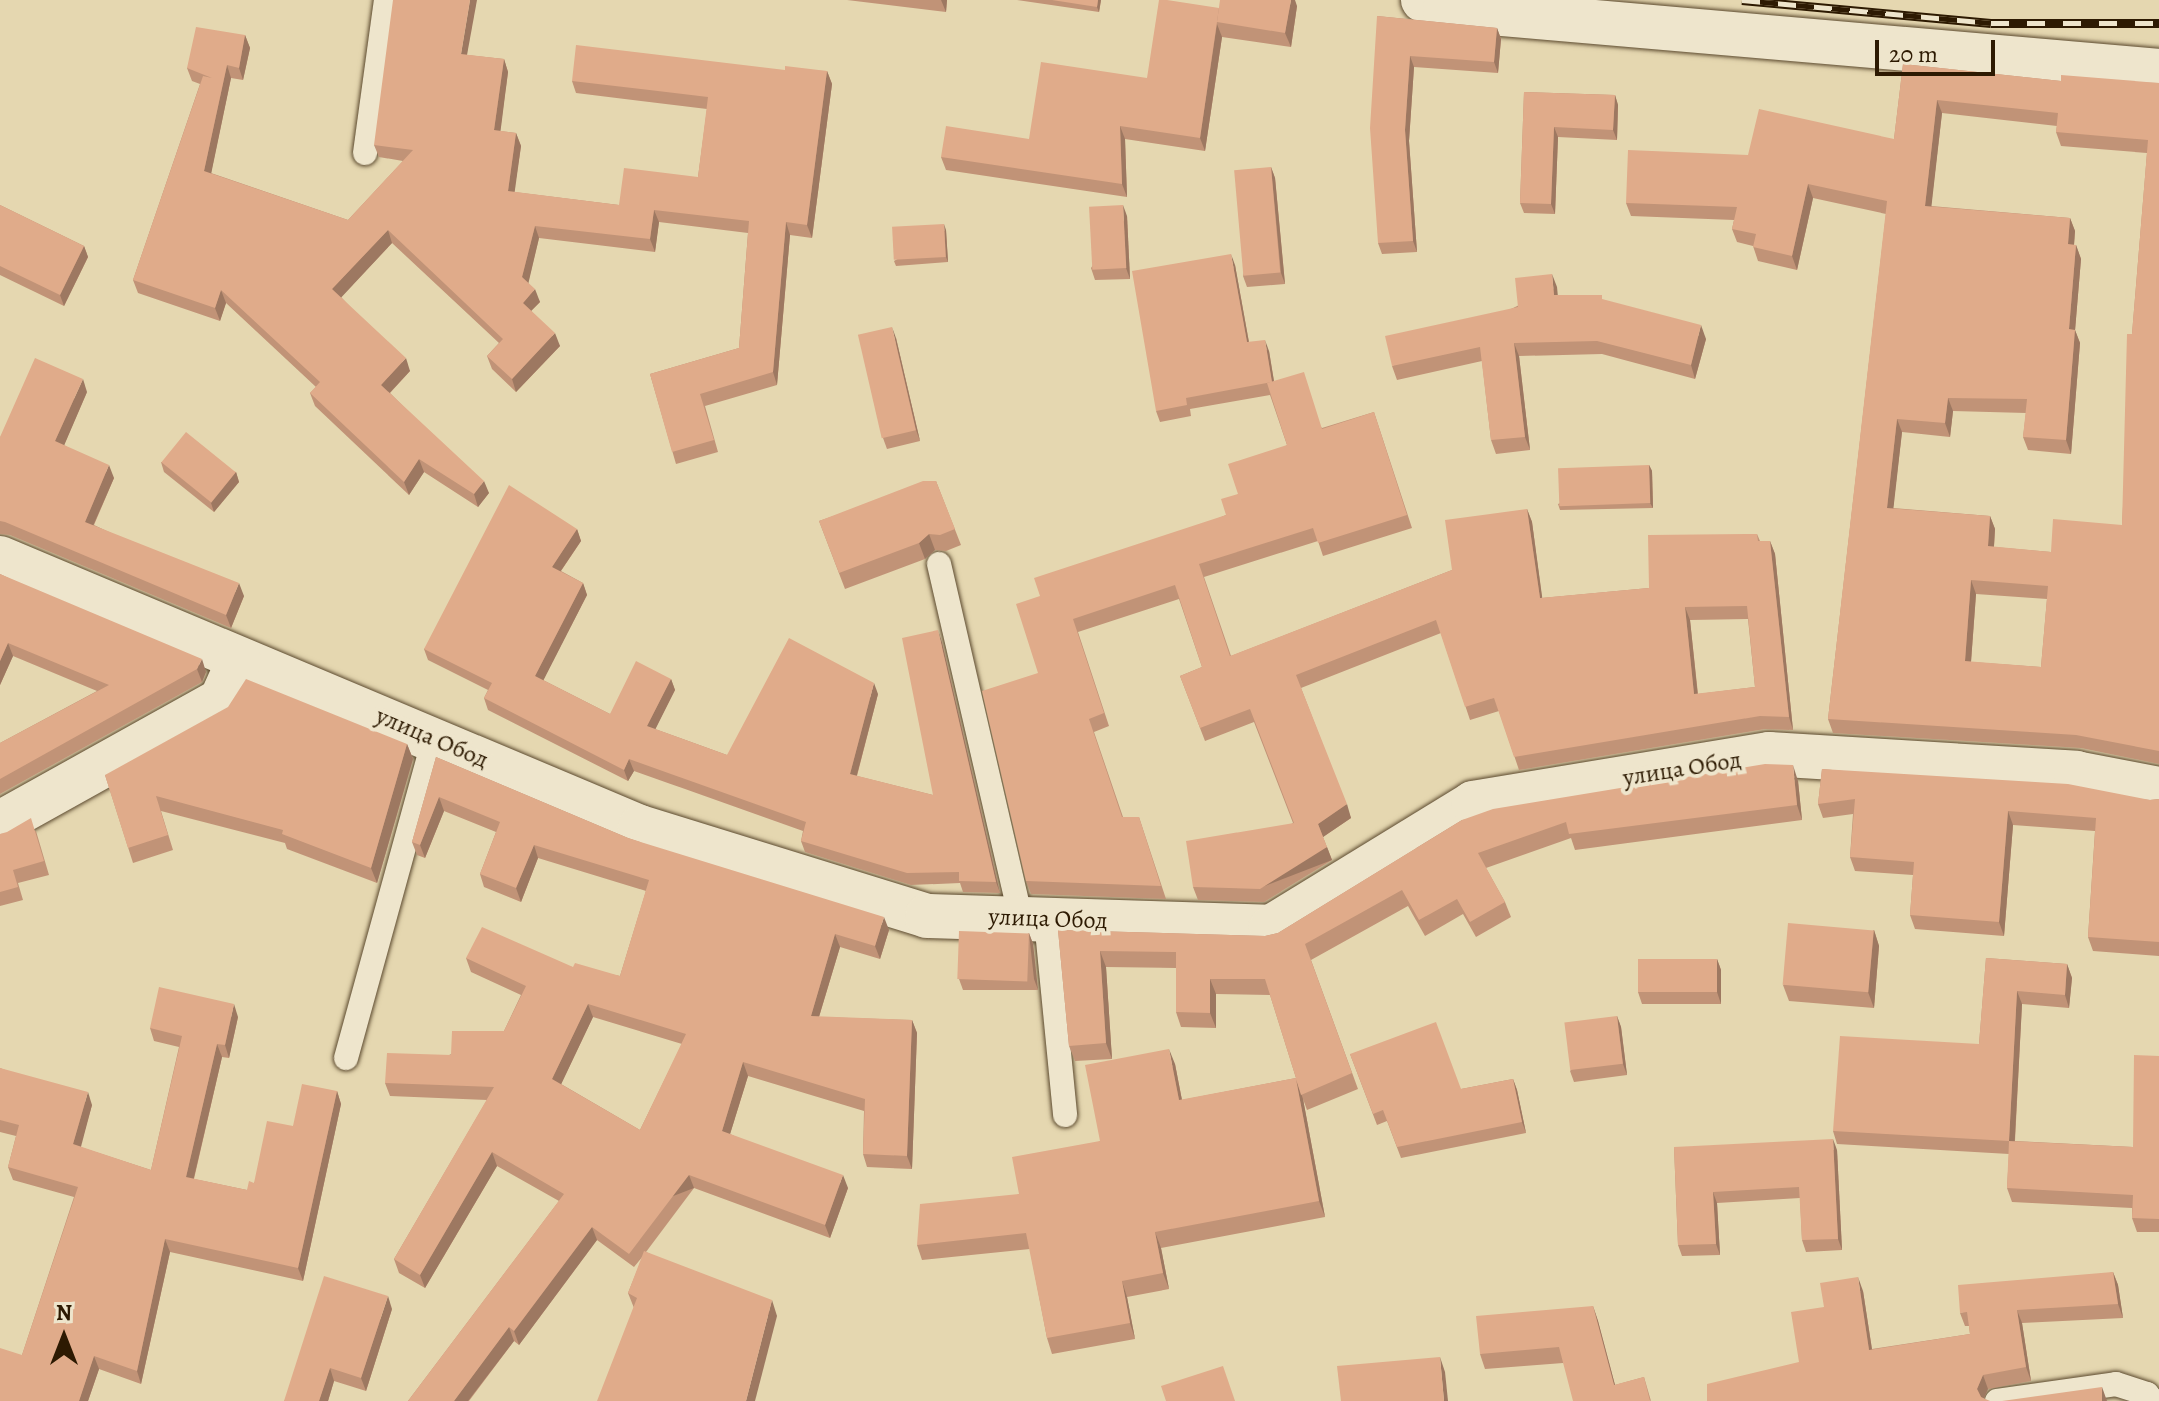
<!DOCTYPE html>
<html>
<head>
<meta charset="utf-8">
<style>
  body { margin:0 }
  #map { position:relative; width:2159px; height:1401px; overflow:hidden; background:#e5d7b0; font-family:Alegreya,serif }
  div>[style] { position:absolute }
  .roads { filter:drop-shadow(0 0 2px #5b492e) drop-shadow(0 0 2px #5b492e) }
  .lane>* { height:24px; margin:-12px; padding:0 12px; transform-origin:12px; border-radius:12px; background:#eee5cc }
  .street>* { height:44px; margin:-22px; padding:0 22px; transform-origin:22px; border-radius:22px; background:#eee5cc }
  .secondary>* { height:44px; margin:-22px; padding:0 22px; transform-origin:22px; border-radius:22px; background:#eee5cc }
  .rail>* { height:9px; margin-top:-4.5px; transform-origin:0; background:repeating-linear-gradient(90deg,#eee5cc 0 18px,#2d1a02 0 36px); box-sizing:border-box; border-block:2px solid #2d1a02 }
  .wall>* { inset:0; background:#c19377 }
  .shaded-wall>* { inset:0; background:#9d7861; transform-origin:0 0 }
  .building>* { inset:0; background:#e0ab8a; transform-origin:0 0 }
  span { translate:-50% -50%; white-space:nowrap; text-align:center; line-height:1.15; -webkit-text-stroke:8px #eee5cc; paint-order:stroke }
  .street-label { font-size:24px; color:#2d1a02 }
  .north { position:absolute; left:24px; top:1297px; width:80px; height:80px; -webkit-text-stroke:6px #eee5cc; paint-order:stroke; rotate:0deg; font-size:22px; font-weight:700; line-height:32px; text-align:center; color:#2d1a02 }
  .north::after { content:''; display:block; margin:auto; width:28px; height:36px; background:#2d1a02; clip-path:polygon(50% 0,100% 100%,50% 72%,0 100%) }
  .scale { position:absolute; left:1875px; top:40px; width:120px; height:36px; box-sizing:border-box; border:4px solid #2d1a02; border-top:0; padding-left:10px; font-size:24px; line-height:28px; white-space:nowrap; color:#2d1a02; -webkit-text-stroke:6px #eee5cc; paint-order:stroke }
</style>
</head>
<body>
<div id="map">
  <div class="roads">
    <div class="lane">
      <i style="left:365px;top:153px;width:154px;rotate:-82.2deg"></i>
      <i style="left:939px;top:564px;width:363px;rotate:77deg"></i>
      <i style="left:1046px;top:920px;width:196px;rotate:84.4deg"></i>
      <i style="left:346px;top:1058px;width:332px;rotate:-74.6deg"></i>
      <i style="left:1997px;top:1401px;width:120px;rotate:-8.1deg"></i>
      <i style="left:2116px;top:1384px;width:33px;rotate:18deg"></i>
      <i style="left:2147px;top:1394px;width:9px;rotate:49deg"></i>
    </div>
    <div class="street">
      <i style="left:1423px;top:0;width:24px;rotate:22deg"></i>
      <i style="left:1445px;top:9px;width:717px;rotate:4.96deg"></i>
    </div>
    <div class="secondary">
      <i style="left:0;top:558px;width:694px;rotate:22.8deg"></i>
      <i style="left:640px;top:827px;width:300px;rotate:17.2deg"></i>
      <i style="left:927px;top:916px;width:344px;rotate:1.8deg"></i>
      <i style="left:1271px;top:927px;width:237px;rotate:-31.5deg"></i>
      <i style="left:1473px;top:803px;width:300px;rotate:-9.4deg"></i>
      <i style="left:1769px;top:754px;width:308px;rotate:3.5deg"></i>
      <i style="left:2076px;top:773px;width:85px;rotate:10.9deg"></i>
      <i style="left:0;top:823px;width:253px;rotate:-29.1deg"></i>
      <i style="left:221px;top:700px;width:44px;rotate:-65.8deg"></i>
    </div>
  </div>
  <div class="rail">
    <i style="left:1742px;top:0;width:250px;rotate:5.3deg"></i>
    <i style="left:1991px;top:23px;width:168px"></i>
  </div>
  <div class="wall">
    <i style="clip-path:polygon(847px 0,947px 0,946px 12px)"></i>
    <i style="clip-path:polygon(1017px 0,1101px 0,1099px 12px)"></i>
    <i style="clip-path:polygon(1297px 6px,1291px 47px,1222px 37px,1205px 151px,1125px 139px,1127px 197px,946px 170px,941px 157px,1029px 139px,1147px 78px,1219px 8px)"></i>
    <i style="clip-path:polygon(1377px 16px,1497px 28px,1501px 39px,1498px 73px,1414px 67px,1409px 141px,1417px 252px,1382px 254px,1378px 243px)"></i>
    <i style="clip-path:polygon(245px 35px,250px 48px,243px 80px,231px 78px,211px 173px,348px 220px,403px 161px,379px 157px,374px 145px,467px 55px,504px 59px,508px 72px,500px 131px,516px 133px,521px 146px,514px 192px,619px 205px,698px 177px,707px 109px,576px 93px,572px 81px,785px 70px,827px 71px,832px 84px,812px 238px,790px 235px,777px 385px,705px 406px,718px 452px,676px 464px,650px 374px,739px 348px,748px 233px,659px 222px,655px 252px,539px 238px,528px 283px,540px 302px,531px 311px,560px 346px,516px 392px,492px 369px,487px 356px,499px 343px,392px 243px,341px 297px,410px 371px,390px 393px,489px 493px,478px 507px,424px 472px,409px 495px,315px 406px,310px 393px,316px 387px,226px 303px,220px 321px,138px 293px,133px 280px,200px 84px,192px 81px,187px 68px)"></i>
    <i style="clip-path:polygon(evenodd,1903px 64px,2061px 81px,2159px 83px,2159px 764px,2081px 748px,1833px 733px,1828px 719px,1886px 214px,1813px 198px,1797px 270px,1758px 261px,1753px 246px,1737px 242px,1732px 229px,1734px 220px,1631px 216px,1626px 203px,1748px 155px,1894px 139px,1903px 64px,1942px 113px,2057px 126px,2056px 132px,2061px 146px,2147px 153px,2132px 334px,2122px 525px,2051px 552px,1994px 547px,1995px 529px,1990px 516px,1893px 508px,1902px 432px,1950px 437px,1953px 411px,2026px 413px,2023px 437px,2028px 450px,2071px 454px,2080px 343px,2075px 330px,2081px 259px,2076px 245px,2074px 245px,2075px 231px,2070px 218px,1931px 206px,1942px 113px,1903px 64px,1976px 594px,2047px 599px,2041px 667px,1971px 662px,1976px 594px)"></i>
    <i style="clip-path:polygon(1524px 92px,1615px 95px,1618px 105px,1617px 140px,1558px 137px,1555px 214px,1524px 213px,1520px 203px)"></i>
    <i style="clip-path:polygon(1271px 167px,1275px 178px,1285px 284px,1247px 287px,1243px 276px)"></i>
    <i style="clip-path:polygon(0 205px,84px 246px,88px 257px,64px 306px,0 275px)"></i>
    <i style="clip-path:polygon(1127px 216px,1130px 279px,1095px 280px,1091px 268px)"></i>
    <i style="clip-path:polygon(946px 230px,948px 262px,896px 266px,894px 261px)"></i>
    <i style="clip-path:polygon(evenodd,1235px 265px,1249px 342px,1269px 351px,1274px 381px,1322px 428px,1374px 412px,1412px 528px,1323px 556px,1318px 541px,1204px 577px,1231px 656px,1452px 570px,1527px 509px,1532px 522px,1542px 598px,1649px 588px,1757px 534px,1760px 541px,1770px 541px,1775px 554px,1793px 730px,1765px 729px,1519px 770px,1499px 711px,1470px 720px,1441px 633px,1301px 688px,1351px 818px,1323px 837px,1332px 860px,1264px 902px,1198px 900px,1193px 887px,1293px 823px,1254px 722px,1205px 741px,1180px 676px,1202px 667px,1179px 599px,1078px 632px,1109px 726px,1094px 732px,1123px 817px,1139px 817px,1166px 899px,1031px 894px,1026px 881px,1038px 673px,1040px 596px,1226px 515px,1238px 494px,1287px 445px,1270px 395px,1190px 409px,1191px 416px,1160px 422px,1156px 411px,1235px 265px,1748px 619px,1755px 687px,1698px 694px,1690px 620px,1748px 619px)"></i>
    <i style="clip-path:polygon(1557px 287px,1557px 295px,1604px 300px,1706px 339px,1695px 379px,1602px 354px,1519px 356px,1530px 450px,1496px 454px,1491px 440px,1482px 361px,1397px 380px,1392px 366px)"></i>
    <i style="clip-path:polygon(896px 338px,920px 441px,887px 449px,883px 438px)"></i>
    <i style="clip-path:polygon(87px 392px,64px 445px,114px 478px,94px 525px,244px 596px,231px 628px,10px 535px,0 534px,0 437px)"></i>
    <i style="clip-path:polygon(161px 462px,236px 472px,239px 482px,214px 512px,164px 472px)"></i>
    <i style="clip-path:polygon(1649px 465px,1652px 471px,1653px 508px,1560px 510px,1558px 504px)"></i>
    <i style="clip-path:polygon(936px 481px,961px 545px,946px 551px,935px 550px,925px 559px,845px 589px,819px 521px)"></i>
    <i style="clip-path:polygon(577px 529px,581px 541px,561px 571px,583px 583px,587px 595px,543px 680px,610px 714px,671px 679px,675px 690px,655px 729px,727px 755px,878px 694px,857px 776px,933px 795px,942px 642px,1000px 893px,963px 892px,960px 883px,911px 885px,805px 852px,801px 841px,803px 831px,634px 771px,628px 781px,488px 710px,484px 698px,488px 690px,428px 660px,424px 649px)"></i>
    <i style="clip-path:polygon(0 574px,206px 672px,202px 682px,0 794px,0 743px,97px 691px,13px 656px,0 685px)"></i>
    <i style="clip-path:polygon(407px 744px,413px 759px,377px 883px,287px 849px,285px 843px,161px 811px,173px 850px,133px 863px,105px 775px)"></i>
    <i style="clip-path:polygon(evenodd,436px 757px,628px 838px,889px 930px,880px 959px,840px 947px,819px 1017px,912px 1020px,917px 1033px,912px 1169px,867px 1167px,863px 1154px,864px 1111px,748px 1076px,730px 1134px,848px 1188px,830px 1238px,694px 1188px,646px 1252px,777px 1316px,634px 1308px,628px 1293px,643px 1256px,634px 1267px,597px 1240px,519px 1345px,514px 1341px,469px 1401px,408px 1401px,559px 1201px,497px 1166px,425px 1288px,399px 1273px,394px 1259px,487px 1100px,390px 1096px,385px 1083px,504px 1031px,521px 995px,471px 972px,466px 958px,573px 967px,620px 976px,646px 891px,538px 858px,521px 902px,484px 887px,480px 874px,496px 832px,444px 811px,425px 858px,417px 855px,412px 842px,436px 757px,593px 1017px,682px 1044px,640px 1130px,561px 1084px,593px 1017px)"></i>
    <i style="clip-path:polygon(1822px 769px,2150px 800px,2159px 799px,2159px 956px,2093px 951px,2088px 937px,2095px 831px,2013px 825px,2004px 936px,1915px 929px,1910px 915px,1913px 875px,1855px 871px,1850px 857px,1853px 814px,1823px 818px,1818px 804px)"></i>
    <i style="clip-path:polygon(1798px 781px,1802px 820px,1575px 850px,1571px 838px,1486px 868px,1505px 902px,1511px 917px,1476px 937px,1463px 914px,1425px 936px,1408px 906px,1311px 960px,1358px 1089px,1307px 1110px,1303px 1099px,1325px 1217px,1161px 1248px,1169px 1289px,1127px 1297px,1135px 1339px,1052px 1354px,1047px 1338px,1030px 1249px,922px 1260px,917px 1245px,1019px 1194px,1100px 1141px,1175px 1064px,1182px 1100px,1296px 1078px,1270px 995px,1216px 994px,1216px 1028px,1181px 1027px,1176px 1012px,1176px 968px,1106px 967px,1112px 1059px,1075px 1061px,1069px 1046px,1058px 930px,1265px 936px,1278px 933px,1462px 820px)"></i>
    <i style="clip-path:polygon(36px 831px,49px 875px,18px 883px,23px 900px,0 906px,0 834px)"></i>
    <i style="clip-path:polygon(1874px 930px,1879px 946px,1874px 1008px,1789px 1001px,1783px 985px)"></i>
    <i style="clip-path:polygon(1029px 933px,1033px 944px,1038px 990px,963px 990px,959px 979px)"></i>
    <i style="clip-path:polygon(1986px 958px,2067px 964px,2072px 978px,2069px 1008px,2022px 1004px,2015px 1141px,2133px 1147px,2159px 1056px,2159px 1232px,2137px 1232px,2132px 1218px,2132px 1208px,2012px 1202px,2007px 1188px,2009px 1154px,1837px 1144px,1833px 1131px,1979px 1044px)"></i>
    <i style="clip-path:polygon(1717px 959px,1721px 970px,1721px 1004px,1642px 1004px,1638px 992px)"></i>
    <i style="clip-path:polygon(1617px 1016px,1621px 1027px,1627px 1075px,1574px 1082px,1570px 1071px)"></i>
    <i style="clip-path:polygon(238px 1017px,229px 1058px,222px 1057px,194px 1179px,247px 1190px,254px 1183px,293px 1126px,337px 1091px,341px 1104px,303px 1281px,170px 1252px,141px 1384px,99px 1369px,88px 1401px,0 1401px,22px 1355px,74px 1197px,13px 1180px,8px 1167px,16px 1136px,0 1132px,0 1068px,92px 1105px,80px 1147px,151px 1170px,179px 1047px,154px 1041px,150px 1028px)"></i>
    <i style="clip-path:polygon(1350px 1054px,1461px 1089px,1513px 1079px,1517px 1090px,1526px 1133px,1401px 1158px,1387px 1121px,1377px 1125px)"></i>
    <i style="clip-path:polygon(1674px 1147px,1837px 1150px,1842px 1250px,1806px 1252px,1802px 1240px,1800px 1198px,1717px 1203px,1720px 1255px,1682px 1256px,1678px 1245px)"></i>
    <i style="clip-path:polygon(2113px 1272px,2118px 1285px,2123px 1318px,2022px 1323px,2031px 1381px,1988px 1389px,1984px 1398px,1799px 1362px,1824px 1307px,1863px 1291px,1872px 1349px,1970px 1334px,1969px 1326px,1965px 1326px,1960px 1313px)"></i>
    <i style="clip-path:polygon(1593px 1306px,1598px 1321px,1615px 1385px,1644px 1377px,1651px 1401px,1563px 1363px,1485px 1369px,1480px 1354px)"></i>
    <i style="clip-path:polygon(392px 1309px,366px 1391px,334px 1381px,328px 1401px,284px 1401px)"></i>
  </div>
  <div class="shaded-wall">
    <i style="clip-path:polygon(470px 0,477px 0,465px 66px,461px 54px)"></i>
    <i style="clip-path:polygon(941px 0,947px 0,946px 12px)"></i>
    <i style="clip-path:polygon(1098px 0,1101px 0,1099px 12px,1097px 7px)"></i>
    <i style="clip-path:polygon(1291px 0,1295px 0,1297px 6px,1291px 47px,1285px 33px)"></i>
    <i style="clip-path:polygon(1217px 24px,1222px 37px,1205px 151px,1200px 138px)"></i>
    <i style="clip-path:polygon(1497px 28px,1501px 39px,1498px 73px,1494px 62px)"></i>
    <i style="clip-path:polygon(245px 35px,250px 48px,243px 80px,239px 68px)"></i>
    <i style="clip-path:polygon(1410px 56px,1414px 67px,1409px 141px,1417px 252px,1413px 241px,1405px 130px)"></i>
    <i style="clip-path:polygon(504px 59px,508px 72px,499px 143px,494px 130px)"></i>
    <i style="clip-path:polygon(227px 65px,231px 78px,209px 184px,204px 171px)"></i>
    <i style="clip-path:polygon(827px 71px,832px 84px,812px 238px,807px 225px)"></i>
    <i style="clip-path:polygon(1615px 95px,1618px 105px,1617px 140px,1613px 130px)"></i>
    <i style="clip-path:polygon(1937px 100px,1942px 113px,1930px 219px,1925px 206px)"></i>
    <i style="clip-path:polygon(1120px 126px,1125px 139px,1127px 197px,1122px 184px)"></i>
    <i style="clip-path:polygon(1554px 127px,1558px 137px,1555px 214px,1551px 204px)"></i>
    <i style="clip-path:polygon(516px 133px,521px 146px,513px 204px,508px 191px)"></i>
    <i style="clip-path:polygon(1271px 167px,1275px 178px,1285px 284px,1281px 273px)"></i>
    <i style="clip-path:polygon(1808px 184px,1813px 198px,1797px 270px,1792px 256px)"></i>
    <i style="clip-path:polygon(1123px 205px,1127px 216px,1130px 279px,1126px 268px)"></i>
    <i style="clip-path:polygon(654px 210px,659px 222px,655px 252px,650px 239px)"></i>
    <i style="clip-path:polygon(2070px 218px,2075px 231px,2073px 258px,2068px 244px)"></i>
    <i style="clip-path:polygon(786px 222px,790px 235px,777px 385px,773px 372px)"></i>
    <i style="clip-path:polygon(944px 224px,946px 230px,948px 262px,946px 257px)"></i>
    <i style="clip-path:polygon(535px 226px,539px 238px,527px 289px,522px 277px)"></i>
    <i style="clip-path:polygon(388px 230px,392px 243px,337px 302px,332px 289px)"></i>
    <i style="clip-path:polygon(2076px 245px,2081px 259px,2074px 343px,2069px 329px)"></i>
    <i style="clip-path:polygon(84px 246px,88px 257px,64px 306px,60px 295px)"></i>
    <i style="clip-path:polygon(1231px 254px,1235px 265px,1251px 354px,1247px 342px)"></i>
    <i style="clip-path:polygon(1552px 274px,1557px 287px,1559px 308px,1554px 295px)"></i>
    <i style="clip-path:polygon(535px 289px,540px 302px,527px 315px,523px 303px)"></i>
    <i style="clip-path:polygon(221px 290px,226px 303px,220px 321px,215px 308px)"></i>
    <i style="clip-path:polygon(1701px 325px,1706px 339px,1695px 379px,1691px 365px)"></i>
    <i style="clip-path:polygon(892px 327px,896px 338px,920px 441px,916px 430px)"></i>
    <i style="clip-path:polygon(2075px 330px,2080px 343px,2071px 454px,2066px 440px)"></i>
    <i style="clip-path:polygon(555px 333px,560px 346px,516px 392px,512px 379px)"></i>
    <i style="clip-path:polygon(1265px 340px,1269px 351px,1276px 394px,1272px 383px)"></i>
    <i style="clip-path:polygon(1514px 343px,1519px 356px,1530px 450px,1525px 437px)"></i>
    <i style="clip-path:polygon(406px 358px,410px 371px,385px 398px,381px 385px)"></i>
    <i style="clip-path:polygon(83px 379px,87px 392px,60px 455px,55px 441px)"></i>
    <i style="clip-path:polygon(1948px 398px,1953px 411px,1950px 437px,1945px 423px)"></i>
    <i style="clip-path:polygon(1897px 419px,1902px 432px,1892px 521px,1887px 508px)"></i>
    <i style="clip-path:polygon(419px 459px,424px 472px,409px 495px,404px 482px)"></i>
    <i style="clip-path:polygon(109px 465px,114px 478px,89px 535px,85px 522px)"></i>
    <i style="clip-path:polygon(1649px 465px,1652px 471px,1653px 508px,1650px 503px)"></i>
    <i style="clip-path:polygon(236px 472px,239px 482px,214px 512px,211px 503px)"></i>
    <i style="clip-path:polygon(484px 481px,489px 493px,478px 507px,474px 494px)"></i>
    <i style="clip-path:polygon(1527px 509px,1532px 522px,1544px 611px,1540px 598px)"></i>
    <i style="clip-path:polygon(1990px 516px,1995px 529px,1993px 560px,1988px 546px)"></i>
    <i style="clip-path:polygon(577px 529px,581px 541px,556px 578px,552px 567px)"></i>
    <i style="clip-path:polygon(929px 534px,935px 550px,925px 559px,919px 543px)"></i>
    <i style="clip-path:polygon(1770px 541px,1775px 554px,1793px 730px,1789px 717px)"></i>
    <i style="clip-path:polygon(1971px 580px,1976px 594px,1970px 675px,1965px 661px)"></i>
    <i style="clip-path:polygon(239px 583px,244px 596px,231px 628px,226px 615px)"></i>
    <i style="clip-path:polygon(583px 583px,587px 595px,540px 687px,535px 676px)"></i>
    <i style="clip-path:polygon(1685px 607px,1690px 620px,1699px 707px,1694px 694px)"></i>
    <i style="clip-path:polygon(938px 630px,942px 642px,1000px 893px,996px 882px)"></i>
    <i style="clip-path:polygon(8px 643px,13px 656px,0 685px,0 661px)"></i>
    <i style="clip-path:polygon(202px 659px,206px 672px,202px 682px,197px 669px)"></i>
    <i style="clip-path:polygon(671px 679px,675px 690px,651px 738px,647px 726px)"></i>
    <i style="clip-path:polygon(874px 683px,878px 694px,854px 786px,850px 774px)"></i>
    <i style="clip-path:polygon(407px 744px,413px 759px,377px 883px,371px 868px)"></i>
    <i style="clip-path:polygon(629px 759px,634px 771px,628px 781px,624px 770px)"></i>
    <i style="clip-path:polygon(1793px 765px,1798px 781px,1802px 820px,1797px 805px)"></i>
    <i style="clip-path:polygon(439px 797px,444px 811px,425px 858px,420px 845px)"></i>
    <i style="clip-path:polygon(1347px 804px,1351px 818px,1323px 837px,1318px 824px)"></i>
    <i style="clip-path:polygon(2008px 811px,2013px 825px,2004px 936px,1999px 922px)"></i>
    <i style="clip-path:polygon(534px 845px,538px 858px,521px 902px,516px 888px)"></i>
    <i style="left:1327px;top:847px;width:14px;height:79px;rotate:69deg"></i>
    <i style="clip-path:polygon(884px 917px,889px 930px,880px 959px,875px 946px)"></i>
    <i style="clip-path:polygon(1874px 930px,1879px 946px,1874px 1008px,1868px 992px)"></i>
    <i style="clip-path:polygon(1029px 933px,1033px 944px,1038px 990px,1034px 979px)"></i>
    <i style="clip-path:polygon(835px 934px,840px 947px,815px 1030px,811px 1016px)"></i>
    <i style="clip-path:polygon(1100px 951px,1106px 967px,1112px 1059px,1106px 1043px)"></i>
    <i style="clip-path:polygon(1717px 959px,1721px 970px,1721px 1004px,1717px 992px)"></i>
    <i style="clip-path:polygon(2067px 964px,2072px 978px,2069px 1008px,2065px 995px)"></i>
    <i style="clip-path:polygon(1210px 979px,1216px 994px,1216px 1028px,1210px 1013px)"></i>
    <i style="clip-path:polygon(2017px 991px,2022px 1004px,2014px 1154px,2009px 1141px)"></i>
    <i style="clip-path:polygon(234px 1004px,238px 1017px,229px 1058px,225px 1045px)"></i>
    <i style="clip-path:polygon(588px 1004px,593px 1017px,557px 1093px,552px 1079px)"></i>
    <i style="clip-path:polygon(1617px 1016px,1621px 1027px,1627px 1075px,1623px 1064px)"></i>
    <i style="clip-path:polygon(912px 1020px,917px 1033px,912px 1169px,907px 1156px)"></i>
    <i style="clip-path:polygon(217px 1044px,222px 1057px,191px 1190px,186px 1177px)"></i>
    <i style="clip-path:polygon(1169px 1049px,1175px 1064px,1185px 1116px,1179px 1100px)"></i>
    <i style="clip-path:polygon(743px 1062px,748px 1076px,727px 1144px,722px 1131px)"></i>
    <i style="clip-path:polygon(1296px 1079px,1303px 1099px,1325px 1217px,1319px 1201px)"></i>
    <i style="clip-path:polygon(1513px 1079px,1517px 1090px,1526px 1133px,1522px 1122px)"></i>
    <i style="clip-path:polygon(337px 1091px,341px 1104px,303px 1281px,298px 1268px)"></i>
    <i style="clip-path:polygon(88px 1092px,92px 1105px,78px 1158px,73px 1144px)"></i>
    <i style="clip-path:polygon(1833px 1139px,1837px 1150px,1842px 1250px,1838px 1239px)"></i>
    <i style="clip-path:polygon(492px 1152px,497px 1166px,425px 1288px,420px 1275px)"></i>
    <i style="left:689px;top:1175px;width:14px;height:99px;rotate:69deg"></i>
    <i style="clip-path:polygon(843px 1175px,848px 1188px,830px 1238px,825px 1225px)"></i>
    <i style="clip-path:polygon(1713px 1192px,1717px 1203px,1720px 1255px,1716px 1244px)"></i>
    <i style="clip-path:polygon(592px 1227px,597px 1240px,519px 1345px,514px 1331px)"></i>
    <i style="clip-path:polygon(1155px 1232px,1161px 1248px,1169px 1289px,1163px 1273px)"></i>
    <i style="clip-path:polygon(165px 1239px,170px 1252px,141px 1384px,137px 1371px)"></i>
    <i style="clip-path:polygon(2113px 1272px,2118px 1285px,2123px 1318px,2118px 1304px)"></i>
    <i style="clip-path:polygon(1858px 1277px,1863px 1291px,1874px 1363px,1869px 1350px)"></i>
    <i style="clip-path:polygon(1122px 1281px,1127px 1297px,1135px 1339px,1130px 1323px)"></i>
    <i style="clip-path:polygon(388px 1296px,392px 1309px,366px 1391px,361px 1378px)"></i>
    <i style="clip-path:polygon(772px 1300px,777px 1316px,755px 1401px,746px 1401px)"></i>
    <i style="clip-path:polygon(1593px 1306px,1598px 1321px,1619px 1400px,1614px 1385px)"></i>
    <i style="clip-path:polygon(2017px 1310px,2022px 1323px,2031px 1381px,2026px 1367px)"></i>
    <i style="clip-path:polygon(509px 1327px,514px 1341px,468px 1401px,454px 1401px)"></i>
    <i style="clip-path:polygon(94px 1356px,99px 1369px,88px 1401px,79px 1401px)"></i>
    <i style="clip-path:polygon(1440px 1357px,1445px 1372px,1448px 1401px,1444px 1401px)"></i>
    <i style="clip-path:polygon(330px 1368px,334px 1381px,328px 1401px,319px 1401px)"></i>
    <i style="clip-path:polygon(1983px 1375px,1988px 1389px,1983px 1401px,1977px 1389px)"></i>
    <i style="clip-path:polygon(2102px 1387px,2107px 1401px,2102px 1401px)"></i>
  </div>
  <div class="building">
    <i style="clip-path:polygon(393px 0,470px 0,461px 54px,504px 59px,494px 130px,516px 133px,508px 191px,619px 205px,624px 168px,698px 177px,708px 97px,572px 81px,576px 45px,785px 70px,785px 66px,827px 71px,807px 225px,786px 222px,773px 372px,700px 394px,714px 440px,672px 452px,650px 374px,739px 348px,749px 221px,654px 210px,650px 239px,535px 226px,522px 277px,535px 289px,523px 303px,555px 333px,512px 379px,487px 356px,503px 339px,388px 230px,332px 289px,406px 358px,381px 385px,484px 481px,474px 494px,419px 459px,404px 482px,310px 393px,320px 382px,221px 290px,215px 308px,133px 280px,203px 76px,212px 78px,187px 68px,196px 27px,245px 35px,239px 68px,227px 65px,204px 171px,348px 220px,413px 150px,374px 145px)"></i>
    <i style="clip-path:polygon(1052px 0,1098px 0,1097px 7px)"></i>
    <i style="clip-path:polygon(1159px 0,1167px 0,1219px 8px,1200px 138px,1120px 126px,1122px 184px,941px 157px,946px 126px,1029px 139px,1041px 62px,1147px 78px)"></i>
    <i style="clip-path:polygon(1220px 0,1291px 0,1285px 33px,1217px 22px)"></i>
    <i style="clip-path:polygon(1377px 16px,1497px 28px,1494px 62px,1410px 56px,1405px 130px,1413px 241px,1378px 243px,1370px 128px)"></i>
    <i style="clip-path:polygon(evenodd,1903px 64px,2061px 81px,2061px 75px,2159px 83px,2159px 751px,2076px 735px,1828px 719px,1887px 201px,1808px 184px,1792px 256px,1753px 247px,1756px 234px,1732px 229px,1737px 207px,1626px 203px,1628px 150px,1748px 155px,1759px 109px,1894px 139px,1903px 64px,1937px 100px,2058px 113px,2056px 132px,2148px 140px,2132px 334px,2127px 334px,2122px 525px,2053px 519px,2051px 552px,1988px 546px,1990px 516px,1887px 508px,1897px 419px,1945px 423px,1948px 398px,2027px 399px,2023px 437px,2066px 440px,2075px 330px,2069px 329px,2076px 245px,2068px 244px,2070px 218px,1925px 206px,1937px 100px,1903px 64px,1971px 580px,2048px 586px,2041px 667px,1965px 661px,1971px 580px)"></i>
    <i style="clip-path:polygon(1524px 92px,1615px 95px,1613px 130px,1554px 127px,1551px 204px,1520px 203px)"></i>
    <i style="left:1271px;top:167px;width:106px;height:37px;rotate:85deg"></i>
    <i style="clip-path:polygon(0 205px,84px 246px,60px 295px,0 266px)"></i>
    <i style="left:1123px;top:205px;width:63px;height:34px;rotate:87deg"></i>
    <i style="left:944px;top:224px;width:33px;height:52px;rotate:87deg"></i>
    <i style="clip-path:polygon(1231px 254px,1247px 342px,1265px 340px,1272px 382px,1186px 398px,1187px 405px,1156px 411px,1132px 271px)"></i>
    <i style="clip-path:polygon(1552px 274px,1554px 295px,1602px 295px,1602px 299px,1701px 325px,1691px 365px,1597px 341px,1514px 343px,1525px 437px,1491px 440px,1480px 347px,1392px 366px,1385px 336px,1518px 307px,1515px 278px)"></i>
    <i style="left:892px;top:327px;width:106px;height:35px;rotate:77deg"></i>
    <i style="clip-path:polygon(35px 358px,83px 379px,55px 441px,109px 465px,85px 522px,239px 583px,226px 615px,5px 522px,0 521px,0 437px)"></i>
    <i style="clip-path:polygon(evenodd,1304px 372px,1322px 429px,1374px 412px,1407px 515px,1318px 543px,1313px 528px,1199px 564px,1230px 656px,1452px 570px,1445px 520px,1527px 509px,1540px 598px,1649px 588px,1648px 535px,1757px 534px,1758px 541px,1770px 541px,1789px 717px,1760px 716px,1514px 757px,1494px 698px,1465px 707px,1436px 620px,1296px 675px,1347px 804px,1318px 824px,1327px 847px,1260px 889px,1193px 887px,1186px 841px,1294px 823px,1250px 709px,1200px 728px,1180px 676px,1202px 667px,1175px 585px,1073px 619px,1104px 713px,1089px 719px,1122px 817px,1139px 817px,1161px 886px,1026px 881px,982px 691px,1038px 673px,1016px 604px,1040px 596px,1034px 578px,1226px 515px,1221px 499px,1238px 494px,1228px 464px,1287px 445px,1267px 383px,1304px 372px,1747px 606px,1755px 687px,1694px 694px,1685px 607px,1747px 606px)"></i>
    <i style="left:186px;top:432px;width:64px;height:39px;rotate:39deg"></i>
    <i style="left:1649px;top:465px;width:38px;height:91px;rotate:88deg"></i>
    <i style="clip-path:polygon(923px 481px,936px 481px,955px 529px,940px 535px,929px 534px,919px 543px,839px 573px,819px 521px)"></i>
    <i style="clip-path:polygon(509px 485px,577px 529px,552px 567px,583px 583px,535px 676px,610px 714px,636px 661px,671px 679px,647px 726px,727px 755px,789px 638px,874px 683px,850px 774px,933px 795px,902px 638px,938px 630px,996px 882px,959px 881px,959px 872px,907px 873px,801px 841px,806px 822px,629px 759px,624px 770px,484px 698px,492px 683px,424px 649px)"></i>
    <i style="clip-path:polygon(0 574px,202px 659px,197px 669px,0 779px,0 743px,109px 685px,8px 643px,0 661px)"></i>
    <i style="clip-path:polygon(246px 679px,407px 744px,371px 868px,282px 834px,283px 830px,156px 796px,168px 835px,128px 848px,105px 775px,228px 707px)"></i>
    <i style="clip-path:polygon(evenodd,436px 757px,628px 838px,884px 917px,875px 946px,835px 934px,811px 1016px,912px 1020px,907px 1156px,863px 1154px,865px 1099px,743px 1062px,722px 1131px,843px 1175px,825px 1225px,689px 1175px,629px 1254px,592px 1227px,514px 1331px,509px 1327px,454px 1401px,408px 1401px,564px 1194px,492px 1152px,420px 1275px,394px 1259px,494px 1087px,385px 1083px,387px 1053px,451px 1055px,452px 1031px,504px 1031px,526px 986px,466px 958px,482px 927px,573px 967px,575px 963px,620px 976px,649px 880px,534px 845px,516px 888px,480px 874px,500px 822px,439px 797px,420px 845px,412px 842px,436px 757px,588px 1004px,686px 1034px,640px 1130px,552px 1079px,588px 1004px)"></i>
    <i style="clip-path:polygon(1765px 764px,1793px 765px,1797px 805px,1569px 834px,1566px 822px,1478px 853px,1505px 902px,1470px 922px,1457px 899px,1419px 920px,1402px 890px,1305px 944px,1352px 1073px,1301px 1095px,1296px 1079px,1319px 1201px,1155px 1232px,1163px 1273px,1122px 1281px,1130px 1323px,1047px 1338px,1026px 1233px,917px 1245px,920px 1204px,1019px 1194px,1012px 1157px,1100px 1141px,1085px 1065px,1169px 1049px,1179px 1100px,1296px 1078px,1265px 979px,1210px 979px,1210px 1013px,1176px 1012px,1176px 952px,1100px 951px,1106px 1043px,1069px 1046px,1058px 930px,1265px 936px,1278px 933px,1462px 820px,1493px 809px)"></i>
    <i style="clip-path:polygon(1822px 769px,2068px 784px,2150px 800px,2159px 799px,2159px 942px,2088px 937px,2096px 818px,2008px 811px,1999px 922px,1910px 915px,1914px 862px,1850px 857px,1855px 799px,1818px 804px)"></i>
    <i style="clip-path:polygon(31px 818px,44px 861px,13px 870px,18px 887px,0 892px,0 834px,7px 832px)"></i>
    <i style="left:1788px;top:923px;width:86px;height:62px;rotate:5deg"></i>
    <i style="left:959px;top:931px;width:70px;height:48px;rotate:2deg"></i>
    <i style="clip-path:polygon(1986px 958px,2067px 964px,2065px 995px,2017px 991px,2009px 1141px,2133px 1147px,2134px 1055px,2159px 1056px,2159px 1219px,2132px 1218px,2133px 1195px,2007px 1188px,2009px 1141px,1833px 1131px,1840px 1036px,1979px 1044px)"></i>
    <i style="left:1638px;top:959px;width:79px;height:33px"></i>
    <i style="clip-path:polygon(159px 987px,234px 1004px,225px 1045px,217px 1044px,186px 1177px,247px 1190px,249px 1181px,254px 1183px,267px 1121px,293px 1126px,302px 1084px,337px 1091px,298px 1268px,165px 1239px,137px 1371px,94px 1356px,79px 1401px,0 1401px,0 1348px,22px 1355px,78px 1187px,8px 1167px,19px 1125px,0 1120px,0 1068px,88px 1092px,73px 1144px,151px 1170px,182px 1036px,150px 1028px)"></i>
    <i style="left:1617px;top:1016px;width:48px;height:53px;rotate:83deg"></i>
    <i style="clip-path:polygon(1436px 1022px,1461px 1089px,1513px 1079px,1522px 1122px,1397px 1147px,1383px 1110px,1373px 1114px,1350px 1054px)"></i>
    <i style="clip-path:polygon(1833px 1139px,1838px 1239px,1802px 1240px,1799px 1187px,1713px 1192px,1716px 1244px,1678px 1245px,1674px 1147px)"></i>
    <i style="clip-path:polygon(644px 1251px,772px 1300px,746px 1401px,597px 1401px,637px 1298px,628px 1293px)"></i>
    <i style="clip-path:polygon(2113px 1272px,2118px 1304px,2017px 1310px,2026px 1367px,1983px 1375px,1977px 1389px,1981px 1397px,1990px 1401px,1707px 1401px,1707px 1384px,1799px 1362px,1791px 1312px,1824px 1307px,1820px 1283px,1858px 1277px,1869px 1350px,1970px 1334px,1967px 1312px,1960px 1313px,1958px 1285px)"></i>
    <i style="clip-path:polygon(324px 1276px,388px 1296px,361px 1378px,330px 1368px,319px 1401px,284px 1401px)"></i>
    <i style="clip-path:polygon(1593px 1306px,1614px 1385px,1644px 1377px,1650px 1401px,1573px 1401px,1559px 1347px,1480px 1354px,1476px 1316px)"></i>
    <i style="clip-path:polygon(1440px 1357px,1444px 1401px,1341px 1401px,1337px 1366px)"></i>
    <i style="clip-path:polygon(1223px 1366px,1235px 1401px,1166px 1401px,1161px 1386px)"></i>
    <i style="clip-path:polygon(2102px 1387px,2102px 1401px,2002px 1401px)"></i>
  </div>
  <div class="street-label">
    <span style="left:432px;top:738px;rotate:23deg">улица Обод</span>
    <span style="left:1682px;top:769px;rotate:-9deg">улица Обод</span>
    <span style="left:1048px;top:919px;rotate:2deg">улица Обод</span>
  </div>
  <div class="north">N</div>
  <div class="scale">20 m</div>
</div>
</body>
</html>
